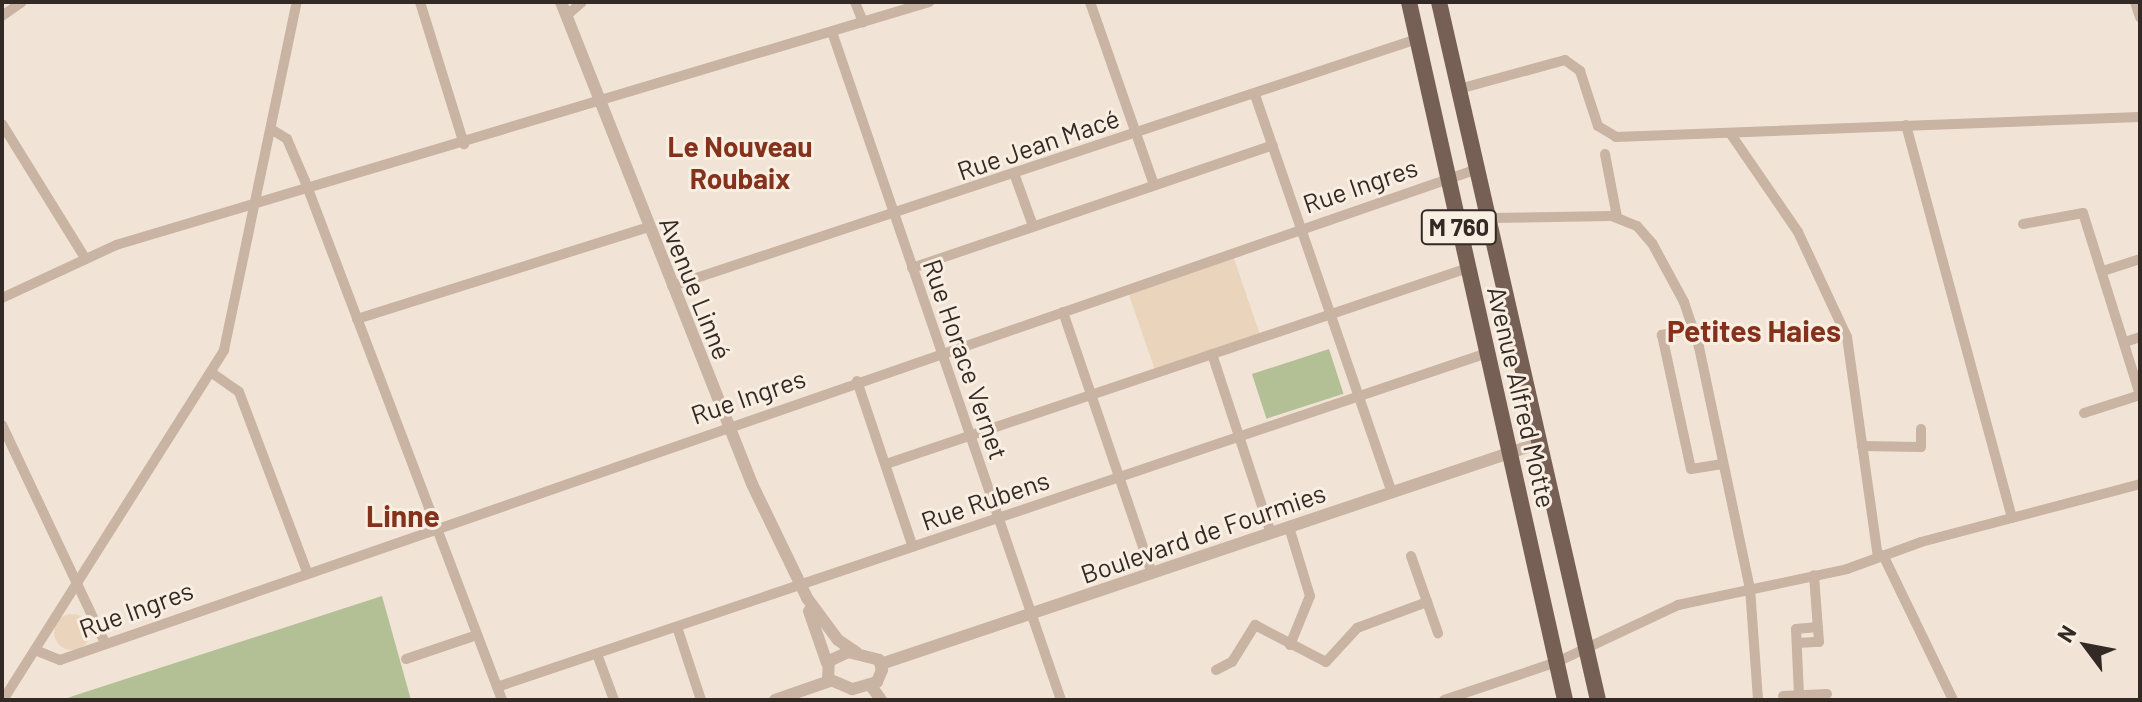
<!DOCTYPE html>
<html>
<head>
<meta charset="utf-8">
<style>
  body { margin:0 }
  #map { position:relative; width:2142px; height:702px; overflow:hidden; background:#f1e4d6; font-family:Barlow,sans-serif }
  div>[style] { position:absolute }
  .green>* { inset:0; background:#b3c096; transform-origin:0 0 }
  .plaza>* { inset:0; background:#ead5bc; transform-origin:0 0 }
  .round { border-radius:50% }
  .minor>* { height:10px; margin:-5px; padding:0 5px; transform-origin:5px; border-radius:5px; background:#c9b3a2 }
  .tertiary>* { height:12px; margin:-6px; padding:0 6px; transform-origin:6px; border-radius:6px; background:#c9b3a2 }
  .primary>* { height:16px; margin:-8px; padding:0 8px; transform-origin:8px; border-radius:8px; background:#765f55 }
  span { translate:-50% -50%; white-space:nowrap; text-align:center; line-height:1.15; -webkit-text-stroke:6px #f9eee2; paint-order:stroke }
  .shield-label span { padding:2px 6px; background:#f9eee2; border:2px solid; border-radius:6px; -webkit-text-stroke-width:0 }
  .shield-label { font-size:24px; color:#332925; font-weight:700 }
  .street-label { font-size:26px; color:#332925 }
  .neighbourhood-label { font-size:28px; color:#84321c; font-weight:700 }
  .quarter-label { font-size:30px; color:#84321c; font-weight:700 }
  .frame { position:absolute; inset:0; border:4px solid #332925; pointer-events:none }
  .north { position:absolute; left:2046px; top:606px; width:80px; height:80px; -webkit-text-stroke:6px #f9eee2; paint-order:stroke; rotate:302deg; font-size:22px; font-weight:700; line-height:32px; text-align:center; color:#332925 }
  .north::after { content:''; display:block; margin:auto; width:28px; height:36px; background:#332925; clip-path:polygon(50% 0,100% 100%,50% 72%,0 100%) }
</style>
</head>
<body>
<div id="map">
  <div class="green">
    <i style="left:1329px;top:349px;width:47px;height:81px;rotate:72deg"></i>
    <i style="clip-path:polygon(382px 596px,411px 700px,63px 700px,73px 696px)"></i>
  </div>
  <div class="plaza">
    <i style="left:1232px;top:253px;width:89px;height:111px;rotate:71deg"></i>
    <i class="round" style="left:54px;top:614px;width:36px;height:36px"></i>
  </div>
  <div class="minor">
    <i style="left:420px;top:2px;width:149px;rotate:72.8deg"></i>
    <i style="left:855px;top:2px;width:22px;rotate:68deg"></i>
    <i style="left:1090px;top:2px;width:194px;rotate:70.7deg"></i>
    <i style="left:2135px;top:2px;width:16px;rotate:72deg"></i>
    <i style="left:2px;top:16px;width:24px;rotate:-35deg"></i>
    <i style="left:566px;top:16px;width:21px;rotate:-41deg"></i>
    <i style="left:832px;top:32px;width:706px;rotate:71.08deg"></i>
    <i style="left:1459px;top:89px;width:110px;rotate:-15.3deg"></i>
    <i style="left:1565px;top:60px;width:19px;rotate:36deg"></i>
    <i style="left:1580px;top:71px;width:58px;rotate:71.9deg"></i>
    <i style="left:1598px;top:126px;width:21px;rotate:31deg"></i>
    <i style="left:1616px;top:137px;width:524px;rotate:-2.19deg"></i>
    <i style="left:1255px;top:95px;width:421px;rotate:71deg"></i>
    <i style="left:2px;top:124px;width:158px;rotate:58.2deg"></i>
    <i style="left:1906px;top:125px;width:407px;rotate:74.9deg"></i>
    <i style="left:271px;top:129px;width:19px;rotate:32deg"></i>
    <i style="left:287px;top:139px;width:46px;rotate:66.8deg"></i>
    <i style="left:305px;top:181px;width:555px;rotate:69.21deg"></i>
    <i style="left:1730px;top:133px;width:120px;rotate:55.5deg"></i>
    <i style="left:1798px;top:232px;width:116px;rotate:65deg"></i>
    <i style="left:1847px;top:337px;width:222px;rotate:82deg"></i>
    <i style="left:1605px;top:154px;width:64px;rotate:79.2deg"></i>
    <i style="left:1015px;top:176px;width:53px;rotate:70.2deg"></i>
    <i style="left:1488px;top:218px;width:124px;rotate:-0.9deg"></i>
    <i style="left:1612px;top:216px;width:27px;rotate:22deg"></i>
    <i style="left:1637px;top:226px;width:23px;rotate:49deg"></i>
    <i style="left:1652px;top:243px;width:67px;rotate:61.5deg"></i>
    <i style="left:1684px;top:302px;width:47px;rotate:71.6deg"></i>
    <i style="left:1699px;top:347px;width:246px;rotate:78.1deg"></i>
    <i style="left:1750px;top:588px;width:112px;rotate:85.9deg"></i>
    <i style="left:2023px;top:224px;width:61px;rotate:-10.4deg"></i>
    <i style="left:2083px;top:213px;width:191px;rotate:72.6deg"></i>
    <i style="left:912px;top:268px;width:381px;rotate:-18.8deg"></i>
    <i style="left:2103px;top:271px;width:39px;rotate:-18deg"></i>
    <i style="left:672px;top:286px;width:785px;rotate:-18.34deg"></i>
    <i style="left:2px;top:298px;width:126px;rotate:-24.9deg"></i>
    <i style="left:116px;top:245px;width:849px;rotate:-16.64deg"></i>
    <i style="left:1063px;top:312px;width:276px;rotate:71.2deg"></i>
    <i style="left:357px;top:319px;width:305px;rotate:-17.5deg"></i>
    <i style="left:1694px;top:328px;width:33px;rotate:168deg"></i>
    <i style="left:1662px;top:335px;width:137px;rotate:77.8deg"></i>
    <i style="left:1691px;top:469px;width:32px;rotate:-9deg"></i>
    <i style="left:2125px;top:342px;width:16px;rotate:-18deg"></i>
    <i style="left:1212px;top:354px;width:188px;rotate:71.8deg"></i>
    <i style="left:212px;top:373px;width:33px;rotate:35deg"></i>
    <i style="left:239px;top:392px;width:192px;rotate:69.3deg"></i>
    <i style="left:857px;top:381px;width:175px;rotate:71.4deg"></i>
    <i style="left:2084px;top:413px;width:59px;rotate:-17.8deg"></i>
    <i style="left:2px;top:425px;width:241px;rotate:64.7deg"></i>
    <i style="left:1862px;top:446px;width:59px;rotate:1deg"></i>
    <i style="left:1921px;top:447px;width:18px;rotate:-90deg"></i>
    <i style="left:886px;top:464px;width:614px;rotate:-18.61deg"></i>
    <i style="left:1289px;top:527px;width:72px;rotate:73.1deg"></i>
    <i style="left:1310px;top:596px;width:53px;rotate:112.2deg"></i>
    <i style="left:1883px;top:555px;width:161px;rotate:64.2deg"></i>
    <i style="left:1411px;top:556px;width:82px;rotate:70.7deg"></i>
    <i style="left:677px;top:627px;width:77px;rotate:71.8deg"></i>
    <i style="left:1797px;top:643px;width:22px;rotate:-3deg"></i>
    <i style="left:1819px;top:642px;width:67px;rotate:-94.3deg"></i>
    <i style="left:35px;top:650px;width:27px;rotate:22deg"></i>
    <i style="left:60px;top:660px;width:1500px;rotate:-19.11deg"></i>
    <i style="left:597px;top:654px;width:49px;rotate:69.7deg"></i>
    <i style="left:406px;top:659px;width:75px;rotate:-18.7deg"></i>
    <i style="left:1216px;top:670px;width:18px;rotate:-27deg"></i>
    <i style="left:1232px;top:662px;width:44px;rotate:-58.1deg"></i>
    <i style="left:1255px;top:625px;width:80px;rotate:27.5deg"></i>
    <i style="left:1326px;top:662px;width:46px;rotate:-47.6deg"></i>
    <i style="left:1357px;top:628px;width:75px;rotate:-20.4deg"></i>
    <i style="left:497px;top:687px;width:1045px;rotate:-18.64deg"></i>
    <i style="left:1799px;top:695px;width:66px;rotate:-92.6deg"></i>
    <i style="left:1796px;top:629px;width:22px;rotate:-5deg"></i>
    <i style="left:1783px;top:696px;width:44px;rotate:-2.6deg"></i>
    <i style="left:3px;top:700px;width:414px;rotate:-57.7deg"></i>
    <i style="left:224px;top:350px;width:356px;rotate:-78.2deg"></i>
    <i style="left:1444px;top:700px;width:119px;rotate:-18.6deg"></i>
    <i style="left:1557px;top:662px;width:134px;rotate:-25.2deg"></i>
    <i style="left:1678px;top:605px;width:173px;rotate:-12deg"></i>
    <i style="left:1847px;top:569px;width:79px;rotate:-20deg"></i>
    <i style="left:1921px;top:542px;width:227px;rotate:-14.8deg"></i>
  </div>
  <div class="tertiary">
    <i style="left:561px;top:2px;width:518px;rotate:68.38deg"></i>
    <i style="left:752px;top:484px;width:127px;rotate:64.2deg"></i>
    <i style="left:807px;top:598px;width:52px;rotate:53.6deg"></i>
    <i style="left:838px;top:640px;width:22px;rotate:34deg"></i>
    <i style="left:809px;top:611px;width:55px;rotate:70.9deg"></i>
    <i style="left:848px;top:652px;width:32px;rotate:14deg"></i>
    <i style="left:879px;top:660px;width:10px;rotate:73deg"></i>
    <i style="left:882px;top:670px;width:13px;rotate:113deg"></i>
    <i style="left:877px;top:682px;width:26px;rotate:164deg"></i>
    <i style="left:852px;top:689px;width:26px;rotate:-157deg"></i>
    <i style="left:828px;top:679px;width:18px;rotate:-87deg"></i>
    <i style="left:829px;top:661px;width:21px;rotate:-25deg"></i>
    <i style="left:881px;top:664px;width:694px;rotate:-18.57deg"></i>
    <i style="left:871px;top:686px;width:17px;rotate:54deg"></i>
    <i style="left:775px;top:700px;width:58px;rotate:-19.1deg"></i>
  </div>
  <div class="primary">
    <i style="left:1409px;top:2px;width:715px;rotate:77.4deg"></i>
    <i style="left:1439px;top:2px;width:716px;rotate:77.17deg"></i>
  </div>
  <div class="shield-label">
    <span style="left:1459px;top:227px">M 760</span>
  </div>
  <div class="street-label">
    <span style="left:1038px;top:144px;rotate:-19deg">Rue Jean Macé</span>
    <span style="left:1360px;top:185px;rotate:-19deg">Rue Ingres</span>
    <span style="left:696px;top:288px;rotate:68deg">Avenue Linné</span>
    <span style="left:966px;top:359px;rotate:71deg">Rue Horace Vernet</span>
    <span style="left:748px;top:396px;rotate:-19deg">Rue Ingres</span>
    <span style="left:1522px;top:397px;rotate:77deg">Avenue Alfred Motte</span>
    <span style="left:985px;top:500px;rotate:-19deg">Rue Rubens</span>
    <span style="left:1203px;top:533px;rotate:-19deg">Boulevard de Fourmies</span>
    <span style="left:136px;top:609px;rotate:-20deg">Rue Ingres</span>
  </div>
  <div class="neighbourhood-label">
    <span style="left:740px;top:162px">Le Nouveau<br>Roubaix</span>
  </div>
  <div class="quarter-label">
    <span style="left:1754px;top:330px">Petites Haies</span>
    <span style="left:403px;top:515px">Linne</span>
  </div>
  <div class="frame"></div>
  <div class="north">N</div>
</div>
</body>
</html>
